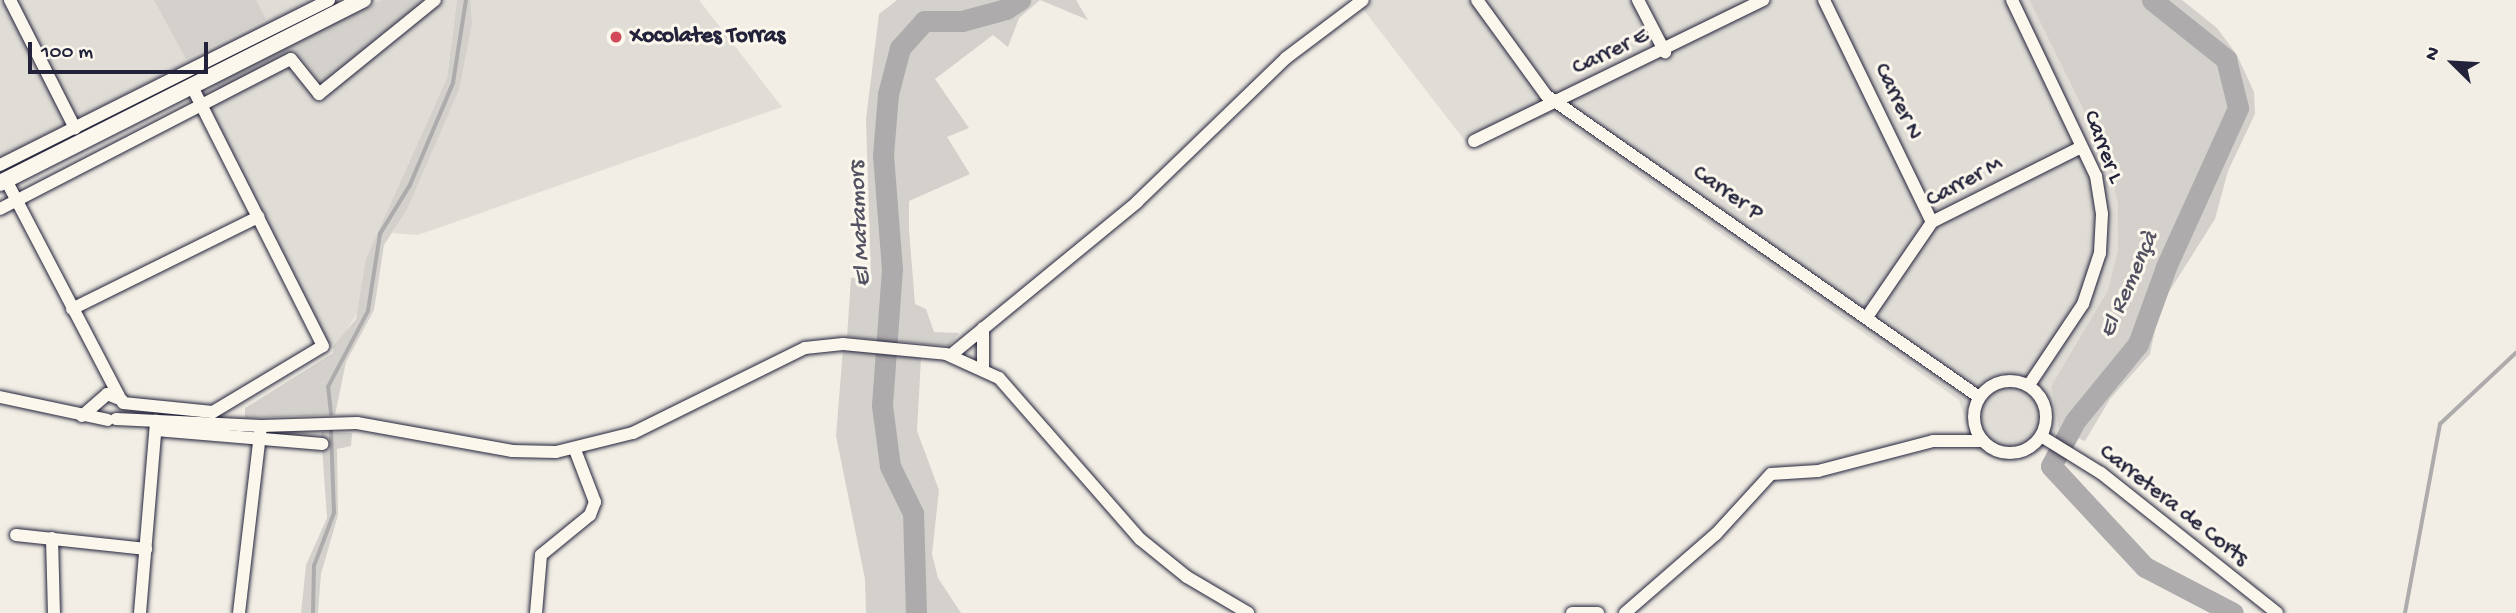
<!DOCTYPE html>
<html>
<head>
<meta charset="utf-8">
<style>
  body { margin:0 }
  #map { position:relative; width:2516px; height:613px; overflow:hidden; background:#f2eee5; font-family:"Gochi Hand",sans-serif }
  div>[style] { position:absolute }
  .built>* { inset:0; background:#e0dcd6 }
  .green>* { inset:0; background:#d4d1cc }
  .stream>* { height:3.5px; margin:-1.75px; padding:0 1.75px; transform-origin:1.75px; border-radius:1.75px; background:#aeabad }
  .river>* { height:21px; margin:-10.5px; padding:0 10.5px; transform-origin:10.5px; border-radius:10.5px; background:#aeabad }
  .roads { filter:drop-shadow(0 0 2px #22223b) drop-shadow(0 0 2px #22223b) }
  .minor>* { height:12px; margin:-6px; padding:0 6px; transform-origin:6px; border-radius:6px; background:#fbf7ec }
  .minor>.ring { margin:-6px; padding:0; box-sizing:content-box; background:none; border:12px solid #fbf7ec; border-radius:50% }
  .major>* { height:16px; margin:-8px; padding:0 8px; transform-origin:8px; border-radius:8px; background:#fbf7ec }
  .dots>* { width:19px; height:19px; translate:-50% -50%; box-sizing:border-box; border:4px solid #fbf7ec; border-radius:50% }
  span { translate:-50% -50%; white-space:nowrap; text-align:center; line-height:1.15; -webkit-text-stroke:6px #fbf7ec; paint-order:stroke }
  .poi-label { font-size:23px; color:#22223b; font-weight:700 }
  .left { translate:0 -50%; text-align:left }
  .street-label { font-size:23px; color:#22223b }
  .water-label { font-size:24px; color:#535263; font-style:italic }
  .north { position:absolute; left:2418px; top:28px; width:70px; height:70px; -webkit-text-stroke:5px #fbf7ec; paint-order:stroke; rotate:294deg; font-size:19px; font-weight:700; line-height:28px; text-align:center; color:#22223b }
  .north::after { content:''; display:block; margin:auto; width:24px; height:32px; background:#22223b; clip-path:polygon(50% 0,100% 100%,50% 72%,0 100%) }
  .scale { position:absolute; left:28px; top:42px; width:180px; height:32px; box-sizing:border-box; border:4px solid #22223b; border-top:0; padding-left:9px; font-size:21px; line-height:24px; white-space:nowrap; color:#22223b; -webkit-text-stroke:5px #fbf7ec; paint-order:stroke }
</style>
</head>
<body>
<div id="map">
  <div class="built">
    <i style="clip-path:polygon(0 0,457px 0,447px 78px,366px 258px,363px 304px,335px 349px,323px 346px,192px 87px,0 183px)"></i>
    <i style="clip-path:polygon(470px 0,699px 0,782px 107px,418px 235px,392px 233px,459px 90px)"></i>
    <i style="clip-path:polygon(1356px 0,2029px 0,2106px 155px,2118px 204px,2118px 250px,2108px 290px,2051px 386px,2059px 431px,2040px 452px,2004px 462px,1976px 451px,1959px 400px,1551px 114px,1469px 146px)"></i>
  </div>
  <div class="green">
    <i style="clip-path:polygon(154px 0,256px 0,266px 19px,186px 59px)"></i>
    <i style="clip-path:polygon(382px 0,426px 0,322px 84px,296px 51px,219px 90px,215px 84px)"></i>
    <i style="clip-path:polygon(457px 0,470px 0,472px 23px,459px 90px,407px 209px,384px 245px,374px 310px,346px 362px,335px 415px,245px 418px,245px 408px,333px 353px,334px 345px,356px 319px,366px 258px,447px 78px)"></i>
    <i style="clip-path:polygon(897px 0,1076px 0,1088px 20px,1040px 0,1019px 18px,1008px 47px,993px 35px,935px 79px,969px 128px,947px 137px,970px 174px,909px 201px,909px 230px,915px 304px,926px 309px,934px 332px,959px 333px,949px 346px,847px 337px,851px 278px,871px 276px,866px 119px,879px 14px)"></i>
    <i style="clip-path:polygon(2029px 0,2182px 0,2217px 28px,2237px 55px,2254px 92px,2255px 114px,2228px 171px,2215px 219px,2160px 306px,2150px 354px,2110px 399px,2085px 441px,2059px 431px,2051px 386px,2108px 290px,2118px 250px,2118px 204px,2106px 155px)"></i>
    <i style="clip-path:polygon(843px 349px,921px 358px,917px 431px,939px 490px,932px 554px,938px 578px,961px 613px,866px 613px,865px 579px,836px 436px)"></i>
    <i style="clip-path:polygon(321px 432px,352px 433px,351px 446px,337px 449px,338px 515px,321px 574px,318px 613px,301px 613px,306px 565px,327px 518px)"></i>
  </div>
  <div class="stream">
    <i style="left:331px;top:414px;width:27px;rotate:-96deg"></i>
    <i style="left:328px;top:387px;width:86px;rotate:-62.2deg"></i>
    <i style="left:368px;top:311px;width:78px;rotate:-81.1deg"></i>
    <i style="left:380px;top:234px;width:57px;rotate:-58.5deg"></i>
    <i style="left:410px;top:185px;width:111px;rotate:-67.1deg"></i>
    <i style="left:453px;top:83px;width:84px;rotate:-81.1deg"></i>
    <i style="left:313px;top:613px;width:47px;rotate:-88.8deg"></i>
    <i style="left:314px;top:566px;width:57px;rotate:-69.3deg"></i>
    <i style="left:334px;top:513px;width:83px;rotate:-92.1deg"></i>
    <i style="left:2405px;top:613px;width:192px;rotate:-79.5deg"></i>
    <i style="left:2440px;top:424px;width:104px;rotate:-43.1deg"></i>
  </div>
  <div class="river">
    <i style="left:2152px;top:0;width:95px;rotate:38.6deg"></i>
    <i style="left:2226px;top:59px;width:50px;rotate:76.2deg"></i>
    <i style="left:2238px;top:108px;width:175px;rotate:114.4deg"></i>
    <i style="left:2166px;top:267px;width:82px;rotate:110deg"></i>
    <i style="left:2138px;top:344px;width:99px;rotate:129.3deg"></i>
    <i style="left:2075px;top:421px;width:51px;rotate:118.1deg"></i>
    <i style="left:2051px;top:466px;width:138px;rotate:47.1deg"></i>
    <i style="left:2145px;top:567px;width:99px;rotate:27.6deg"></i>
    <i style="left:916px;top:613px;width:100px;rotate:-91.7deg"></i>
    <i style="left:913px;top:513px;width:52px;rotate:-116.1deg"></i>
    <i style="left:890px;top:466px;width:62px;rotate:-97.5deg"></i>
    <i style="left:882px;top:405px;width:136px;rotate:-85.8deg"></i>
    <i style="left:892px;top:269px;width:114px;rotate:-94.5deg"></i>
    <i style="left:883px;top:155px;width:61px;rotate:-85.3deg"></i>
    <i style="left:888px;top:94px;width:48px;rotate:-75.4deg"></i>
    <i style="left:900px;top:48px;width:36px;rotate:-48deg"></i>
    <i style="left:924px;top:21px;width:38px"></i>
    <i style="left:962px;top:21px;width:46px;rotate:-15.3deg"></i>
    <i style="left:1006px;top:9px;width:17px;rotate:-33deg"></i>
  </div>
  <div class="roads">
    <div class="minor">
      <i style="left:10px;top:0;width:144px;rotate:63.1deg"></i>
      <i style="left:1477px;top:0;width:117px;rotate:54deg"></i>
      <i style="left:1546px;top:95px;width:528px;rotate:34.89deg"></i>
      <i style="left:1638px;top:0;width:59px;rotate:62.6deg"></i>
      <i style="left:1824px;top:0;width:247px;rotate:64.1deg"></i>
      <i style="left:2012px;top:0;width:195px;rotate:64.5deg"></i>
      <i style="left:2096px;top:176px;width:38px;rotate:81deg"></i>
      <i style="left:2102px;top:214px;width:39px;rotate:93deg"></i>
      <i style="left:2100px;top:253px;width:54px;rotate:108.4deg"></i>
      <i style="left:2083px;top:304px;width:97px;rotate:123.7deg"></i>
      <i style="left:1474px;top:141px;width:322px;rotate:-26deg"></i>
      <i style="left:0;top:165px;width:368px;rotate:-26.6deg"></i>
      <i style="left:6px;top:180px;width:244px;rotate:62.4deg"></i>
      <i style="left:0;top:209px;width:327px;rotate:-27.3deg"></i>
      <i style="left:291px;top:59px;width:45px;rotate:51.3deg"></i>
      <i style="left:319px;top:94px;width:149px;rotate:-39deg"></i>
      <i style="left:72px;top:309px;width:208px;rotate:-26.3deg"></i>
      <i style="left:1867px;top:317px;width:115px;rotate:-55.6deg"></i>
      <i style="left:1932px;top:222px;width:167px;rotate:-26.7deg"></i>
      <i style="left:983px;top:328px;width:40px;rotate:90deg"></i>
      <i style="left:951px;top:355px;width:241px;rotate:-39.4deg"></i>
      <i style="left:1137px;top:202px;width:207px;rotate:-44deg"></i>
      <i style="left:1286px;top:58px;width:96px;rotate:-37deg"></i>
      <i class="ring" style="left:1974px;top:381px;width:60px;height:60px"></i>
      <i style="left:0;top:397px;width:110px;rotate:12deg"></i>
      <i style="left:123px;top:403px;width:90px;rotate:5.7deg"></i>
      <i style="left:213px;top:412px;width:128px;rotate:-31deg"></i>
      <i style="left:323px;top:346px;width:290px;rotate:-116.8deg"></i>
      <i style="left:82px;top:416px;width:33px;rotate:-41deg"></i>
      <i style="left:107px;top:394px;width:16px;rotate:22deg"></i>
      <i style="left:116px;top:419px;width:145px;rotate:2.8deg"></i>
      <i style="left:261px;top:426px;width:96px;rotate:-1.8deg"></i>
      <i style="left:357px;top:423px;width:158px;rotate:10.2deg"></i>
      <i style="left:512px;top:451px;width:44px;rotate:1.3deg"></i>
      <i style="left:556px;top:452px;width:79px;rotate:-13.9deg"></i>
      <i style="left:633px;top:433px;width:192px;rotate:-26.3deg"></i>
      <i style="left:805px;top:348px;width:38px;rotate:-6deg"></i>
      <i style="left:843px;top:344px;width:103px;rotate:5.5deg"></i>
      <i style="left:946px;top:354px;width:58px;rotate:24.4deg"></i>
      <i style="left:999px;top:378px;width:214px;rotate:48.8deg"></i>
      <i style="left:1140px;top:539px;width:60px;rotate:39deg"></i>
      <i style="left:1187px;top:577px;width:71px;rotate:30.5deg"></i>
      <i style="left:156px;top:430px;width:167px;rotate:4.8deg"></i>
      <i style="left:2041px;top:436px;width:70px;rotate:31.7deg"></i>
      <i style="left:2101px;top:473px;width:225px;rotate:38.5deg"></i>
      <i style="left:16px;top:535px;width:131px;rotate:6.1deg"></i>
      <i style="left:52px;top:538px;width:75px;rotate:88.5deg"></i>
      <i style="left:140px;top:613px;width:193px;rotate:-85.2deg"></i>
      <i style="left:239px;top:613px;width:188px;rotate:-83.3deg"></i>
      <i style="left:536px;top:613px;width:58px;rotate:-85.1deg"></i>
      <i style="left:541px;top:555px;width:63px;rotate:-39.2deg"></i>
      <i style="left:590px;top:515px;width:14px;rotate:-69deg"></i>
      <i style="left:595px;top:502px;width:56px;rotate:-111deg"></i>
      <i style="left:1572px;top:613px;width:26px"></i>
      <i style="left:1625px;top:613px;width:121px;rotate:-41deg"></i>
      <i style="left:1716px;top:534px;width:81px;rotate:-47.5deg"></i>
      <i style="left:1771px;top:474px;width:47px;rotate:-3.7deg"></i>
      <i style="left:1818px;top:471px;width:119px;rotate:-14.6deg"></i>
      <i style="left:1933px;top:441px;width:50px"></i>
    </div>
    <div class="major">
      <i style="left:0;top:183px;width:407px;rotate:-26.8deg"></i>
    </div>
  </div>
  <div class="dots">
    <i style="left:616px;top:37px;background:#d1495b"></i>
  </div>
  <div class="poi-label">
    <span class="left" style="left:630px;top:37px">Xocolates Torras</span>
  </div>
  <div class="street-label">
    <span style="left:1611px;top:53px;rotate:-25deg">Carrer E</span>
    <span style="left:1897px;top:102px;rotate:64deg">Carrer N</span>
    <span style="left:2102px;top:147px;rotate:69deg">Carrer L</span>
    <span style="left:1965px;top:183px;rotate:-28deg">Carrer M</span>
    <span style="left:1727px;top:194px;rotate:35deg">Carrer P</span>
    <span style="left:2173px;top:506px;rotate:38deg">Carretera de Corts</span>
  </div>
  <div class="water-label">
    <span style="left:861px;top:224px;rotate:-93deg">El Matamors</span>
    <span style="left:2130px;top:285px;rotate:-66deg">El Remençà</span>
  </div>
  <div class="north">N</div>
  <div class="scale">100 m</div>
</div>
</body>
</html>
